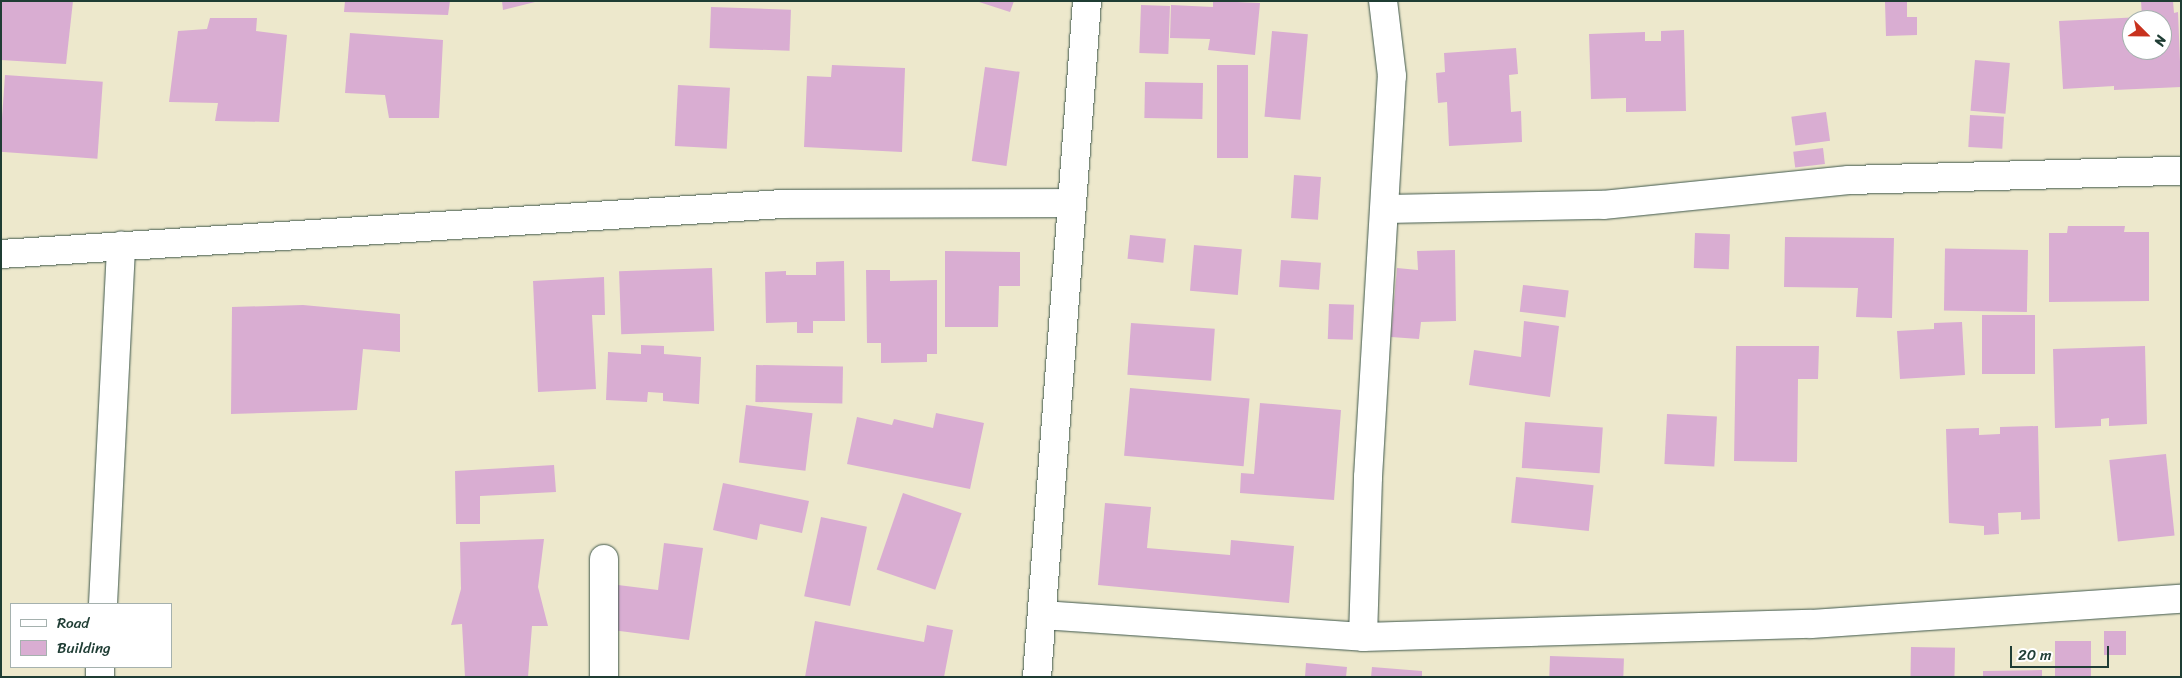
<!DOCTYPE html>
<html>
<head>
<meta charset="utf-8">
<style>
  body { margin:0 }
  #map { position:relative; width:2182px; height:678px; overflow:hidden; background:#ede8cc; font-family:Sriracha,sans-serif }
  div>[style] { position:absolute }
  .building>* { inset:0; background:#d9add2; transform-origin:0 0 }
  .roads { filter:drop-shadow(0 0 1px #3e574b) drop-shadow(0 0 1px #3e574b) }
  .minor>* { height:28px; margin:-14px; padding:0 14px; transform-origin:14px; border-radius:14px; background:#fff }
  span { translate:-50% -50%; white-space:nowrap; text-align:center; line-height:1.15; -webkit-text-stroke:4px #fff; paint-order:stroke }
  .frame { position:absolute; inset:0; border:2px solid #1f3d34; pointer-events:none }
  .legend { position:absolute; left:10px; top:603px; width:162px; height:65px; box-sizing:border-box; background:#fff; border:1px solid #a5b1ae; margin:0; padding:6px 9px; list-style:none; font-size:15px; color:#1f3d34 }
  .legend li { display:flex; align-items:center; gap:10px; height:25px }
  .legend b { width:25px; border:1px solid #a5b1ae }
  .north { position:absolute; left:2122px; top:10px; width:50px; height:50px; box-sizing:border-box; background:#fff; border:1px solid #a5b1ae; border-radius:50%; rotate:113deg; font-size:14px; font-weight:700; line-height:20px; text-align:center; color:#1f3d34 }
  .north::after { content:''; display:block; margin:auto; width:18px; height:22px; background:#c8321e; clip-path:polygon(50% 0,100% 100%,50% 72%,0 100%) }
  .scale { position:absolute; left:2010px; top:646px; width:99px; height:22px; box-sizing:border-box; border:2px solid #1f3d34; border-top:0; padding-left:6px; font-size:15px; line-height:18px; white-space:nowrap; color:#1f3d34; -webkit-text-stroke:4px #fff; paint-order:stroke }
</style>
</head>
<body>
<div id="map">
  <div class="building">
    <i style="clip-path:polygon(1px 1px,73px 1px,66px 64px,1px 60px)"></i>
    <i style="clip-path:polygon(345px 1px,450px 1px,448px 15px,344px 12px)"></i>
    <i style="clip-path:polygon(502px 1px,535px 1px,535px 2px,503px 10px)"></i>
    <i style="clip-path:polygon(976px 1px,1014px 1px,1010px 12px)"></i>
    <i style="clip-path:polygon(1213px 1px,1260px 3px,1255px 55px,1208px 50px,1210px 39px,1170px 38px,1171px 5px,1213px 7px)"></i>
    <i style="clip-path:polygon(1893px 1px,1907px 1px,1907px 17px,1917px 17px,1917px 35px,1886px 36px,1885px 2px)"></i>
    <i style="clip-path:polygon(evenodd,2141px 1px,2173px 1px,2174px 13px,2178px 12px,2181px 87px,2114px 90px,2114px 86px,2063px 89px,2059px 21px,2142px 17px,2141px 1px,2132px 20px,2162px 20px,2162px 50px,2132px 50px,2132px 20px)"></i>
    <i style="left:1141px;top:5px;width:29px;height:48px;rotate:2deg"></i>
    <i style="left:711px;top:7px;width:80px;height:41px;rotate:2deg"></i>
    <i style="clip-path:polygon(210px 18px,257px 18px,256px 31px,287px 35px,279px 122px,215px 121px,218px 103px,169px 102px,178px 31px,207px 29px)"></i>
    <i style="clip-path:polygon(1684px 30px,1686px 111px,1626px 112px,1626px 98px,1591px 99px,1589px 34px,1645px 32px,1645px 41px,1661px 41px,1661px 31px)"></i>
    <i style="left:1272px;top:31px;width:36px;height:86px;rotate:5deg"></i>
    <i style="clip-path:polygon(350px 33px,443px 40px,439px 118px,389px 118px,385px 95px,345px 93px)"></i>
    <i style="clip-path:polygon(1516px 48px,1518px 74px,1509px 75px,1511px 112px,1521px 111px,1522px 142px,1449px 146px,1447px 102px,1438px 103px,1436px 73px,1445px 72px,1444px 53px)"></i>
    <i style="left:1975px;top:60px;width:35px;height:51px;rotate:5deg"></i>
    <i style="clip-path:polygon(832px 65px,905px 68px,902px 152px,804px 147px,807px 76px,831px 77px)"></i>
    <i style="left:1217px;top:65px;width:31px;height:93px"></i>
    <i style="left:985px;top:67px;width:35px;height:95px;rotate:8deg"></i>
    <i style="left:5px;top:75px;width:98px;height:77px;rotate:4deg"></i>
    <i style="left:1145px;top:82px;width:58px;height:36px;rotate:1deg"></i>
    <i style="left:678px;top:85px;width:52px;height:61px;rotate:3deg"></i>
    <i style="left:1826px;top:112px;width:29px;height:35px;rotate:82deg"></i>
    <i style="left:1970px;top:115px;width:34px;height:32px;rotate:3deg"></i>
    <i style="left:1823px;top:148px;width:16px;height:30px;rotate:83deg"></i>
    <i style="left:1294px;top:175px;width:27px;height:43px;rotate:4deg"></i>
    <i style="clip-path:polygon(2068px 226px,2125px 226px,2124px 232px,2149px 232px,2149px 301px,2049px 302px,2049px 233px,2067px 233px)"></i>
    <i style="left:1695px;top:233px;width:35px;height:35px;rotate:2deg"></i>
    <i style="left:1130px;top:235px;width:36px;height:24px;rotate:6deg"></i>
    <i style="clip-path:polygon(1785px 237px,1894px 238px,1892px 318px,1856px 317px,1858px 288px,1784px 287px)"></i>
    <i style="left:1194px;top:245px;width:48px;height:46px;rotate:5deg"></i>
    <i style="clip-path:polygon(1455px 250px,1456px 321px,1421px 322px,1419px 339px,1391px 337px,1397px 268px,1418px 270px,1417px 251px)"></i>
    <i style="left:2028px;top:250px;width:62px;height:83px;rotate:91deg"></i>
    <i style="clip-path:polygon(945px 251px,1020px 252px,1020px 286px,999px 286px,998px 327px,945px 327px)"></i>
    <i style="left:1281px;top:260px;width:40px;height:27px;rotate:4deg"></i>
    <i style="clip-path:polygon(844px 261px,845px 321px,813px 321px,813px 333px,797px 333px,797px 322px,766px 323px,765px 272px,786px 271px,786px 275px,816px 275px,816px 262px)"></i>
    <i style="left:712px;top:268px;width:63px;height:93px;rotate:88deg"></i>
    <i style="clip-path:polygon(866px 270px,890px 270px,890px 281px,937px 280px,937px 354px,927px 354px,927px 362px,881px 363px,881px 343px,867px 343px)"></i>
    <i style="clip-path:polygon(604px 277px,605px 315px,592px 315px,596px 389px,538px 392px,533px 281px)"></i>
    <i style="left:1523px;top:285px;width:46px;height:27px;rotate:7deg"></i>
    <i style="left:1329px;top:304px;width:25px;height:35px;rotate:2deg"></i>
    <i style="clip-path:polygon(303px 305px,400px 314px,400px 352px,363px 349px,357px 410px,231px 414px,232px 307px)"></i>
    <i style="left:1982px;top:315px;width:53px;height:59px"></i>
    <i style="clip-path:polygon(1524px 321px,1559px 326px,1550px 397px,1469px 385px,1474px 350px,1521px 357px)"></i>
    <i style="clip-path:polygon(1962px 322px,1965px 375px,1900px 379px,1897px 331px,1934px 329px,1934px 323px)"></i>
    <i style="left:1131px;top:323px;width:84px;height:52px;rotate:4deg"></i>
    <i style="clip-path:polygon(641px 345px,664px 346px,664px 354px,701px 357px,699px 404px,663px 401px,663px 393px,648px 392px,647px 402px,606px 400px,608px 352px,641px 354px)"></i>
    <i style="clip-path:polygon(1736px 346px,1819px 346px,1818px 379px,1798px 379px,1797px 462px,1734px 461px)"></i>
    <i style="clip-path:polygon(2145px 346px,2147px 424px,2109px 426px,2109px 418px,2101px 419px,2101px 426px,2055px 428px,2053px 349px)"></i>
    <i style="left:756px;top:365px;width:87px;height:37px;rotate:1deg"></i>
    <i style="left:1130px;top:388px;width:120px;height:68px;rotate:5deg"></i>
    <i style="clip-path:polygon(1260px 403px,1341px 410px,1334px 500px,1240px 493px,1241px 473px,1254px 474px)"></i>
    <i style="left:746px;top:405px;width:67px;height:58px;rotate:7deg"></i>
    <i style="clip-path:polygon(936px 413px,984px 423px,970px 489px,847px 464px,857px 417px,892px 425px,894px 419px,933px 428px)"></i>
    <i style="left:1667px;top:414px;width:50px;height:50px;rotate:3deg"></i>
    <i style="left:1525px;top:422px;width:78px;height:46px;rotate:4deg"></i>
    <i style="clip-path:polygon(2038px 426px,2040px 519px,2021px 520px,2021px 512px,1998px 513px,1999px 534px,1984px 535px,1984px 526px,1949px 523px,1946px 429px,1979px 428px,1979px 435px,2000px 434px,2000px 427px)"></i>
    <i style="left:2166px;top:454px;width:82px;height:57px;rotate:84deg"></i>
    <i style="clip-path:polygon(554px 465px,556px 492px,480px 496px,480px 524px,456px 524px,455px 471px)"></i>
    <i style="left:1516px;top:477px;width:78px;height:46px;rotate:6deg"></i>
    <i style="clip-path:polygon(723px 483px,809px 501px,802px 533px,760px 524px,757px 540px,713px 530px)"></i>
    <i style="left:903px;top:493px;width:62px;height:81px;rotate:19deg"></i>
    <i style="clip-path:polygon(1105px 503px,1151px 507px,1147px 548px,1230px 555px,1231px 540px,1294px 546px,1289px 603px,1098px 585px)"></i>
    <i style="left:821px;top:517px;width:47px;height:81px;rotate:12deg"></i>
    <i style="clip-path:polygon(544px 539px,538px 587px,548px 626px,532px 626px,528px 677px,465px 677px,462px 624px,451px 625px,461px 589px,460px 542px)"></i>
    <i style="clip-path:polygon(664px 543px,703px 548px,689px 640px,612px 630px,618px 585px,658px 590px)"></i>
    <i style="clip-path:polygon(815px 621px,924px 642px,927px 625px,953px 630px,944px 677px,805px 677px)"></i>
    <i style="left:2104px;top:631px;width:22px;height:24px"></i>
    <i style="left:2091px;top:641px;width:35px;height:36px;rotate:90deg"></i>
    <i style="left:1911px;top:647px;width:44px;height:30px;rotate:1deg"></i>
    <i style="left:1550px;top:656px;width:74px;height:21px;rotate:2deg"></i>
    <i style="clip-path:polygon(1306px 663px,1347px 667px,1346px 677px,1305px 677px)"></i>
    <i style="clip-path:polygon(1372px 667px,1422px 671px,1422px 677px,1371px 677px)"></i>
    <i style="clip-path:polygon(2042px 670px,2042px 677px,1983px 677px,1983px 671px)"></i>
  </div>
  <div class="roads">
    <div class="minor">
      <i style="left:1386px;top:209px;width:217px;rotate:-1.1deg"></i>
      <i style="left:1603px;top:205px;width:247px;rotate:-5.8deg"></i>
      <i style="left:1849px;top:180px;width:332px;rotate:-1.6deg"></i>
      <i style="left:1px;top:254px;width:784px;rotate:-3.66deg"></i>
      <i style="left:783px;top:204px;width:287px;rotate:-0.2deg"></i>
      <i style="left:103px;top:604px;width:359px;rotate:-87.1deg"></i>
      <i style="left:1042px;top:615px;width:322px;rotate:3.9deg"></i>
      <i style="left:1363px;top:637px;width:448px;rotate:-1.7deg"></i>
      <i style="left:1811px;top:624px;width:371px;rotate:-3.9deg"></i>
      <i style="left:1363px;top:637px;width:160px;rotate:-88.2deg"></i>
      <i style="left:1368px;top:477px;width:402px;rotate:-86.6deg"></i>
      <i style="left:1392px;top:76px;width:76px;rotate:-96.8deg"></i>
      <i style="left:100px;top:677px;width:10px;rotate:-90deg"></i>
      <i style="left:604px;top:677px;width:118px;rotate:-90deg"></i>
      <i style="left:1037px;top:677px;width:678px;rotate:-85.77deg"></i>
    </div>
  </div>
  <div class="frame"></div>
  <ul class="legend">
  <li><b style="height:6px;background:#fff"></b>Road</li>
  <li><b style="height:14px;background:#d9add2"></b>Building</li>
  </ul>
  <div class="north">N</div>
  <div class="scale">20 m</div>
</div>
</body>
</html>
